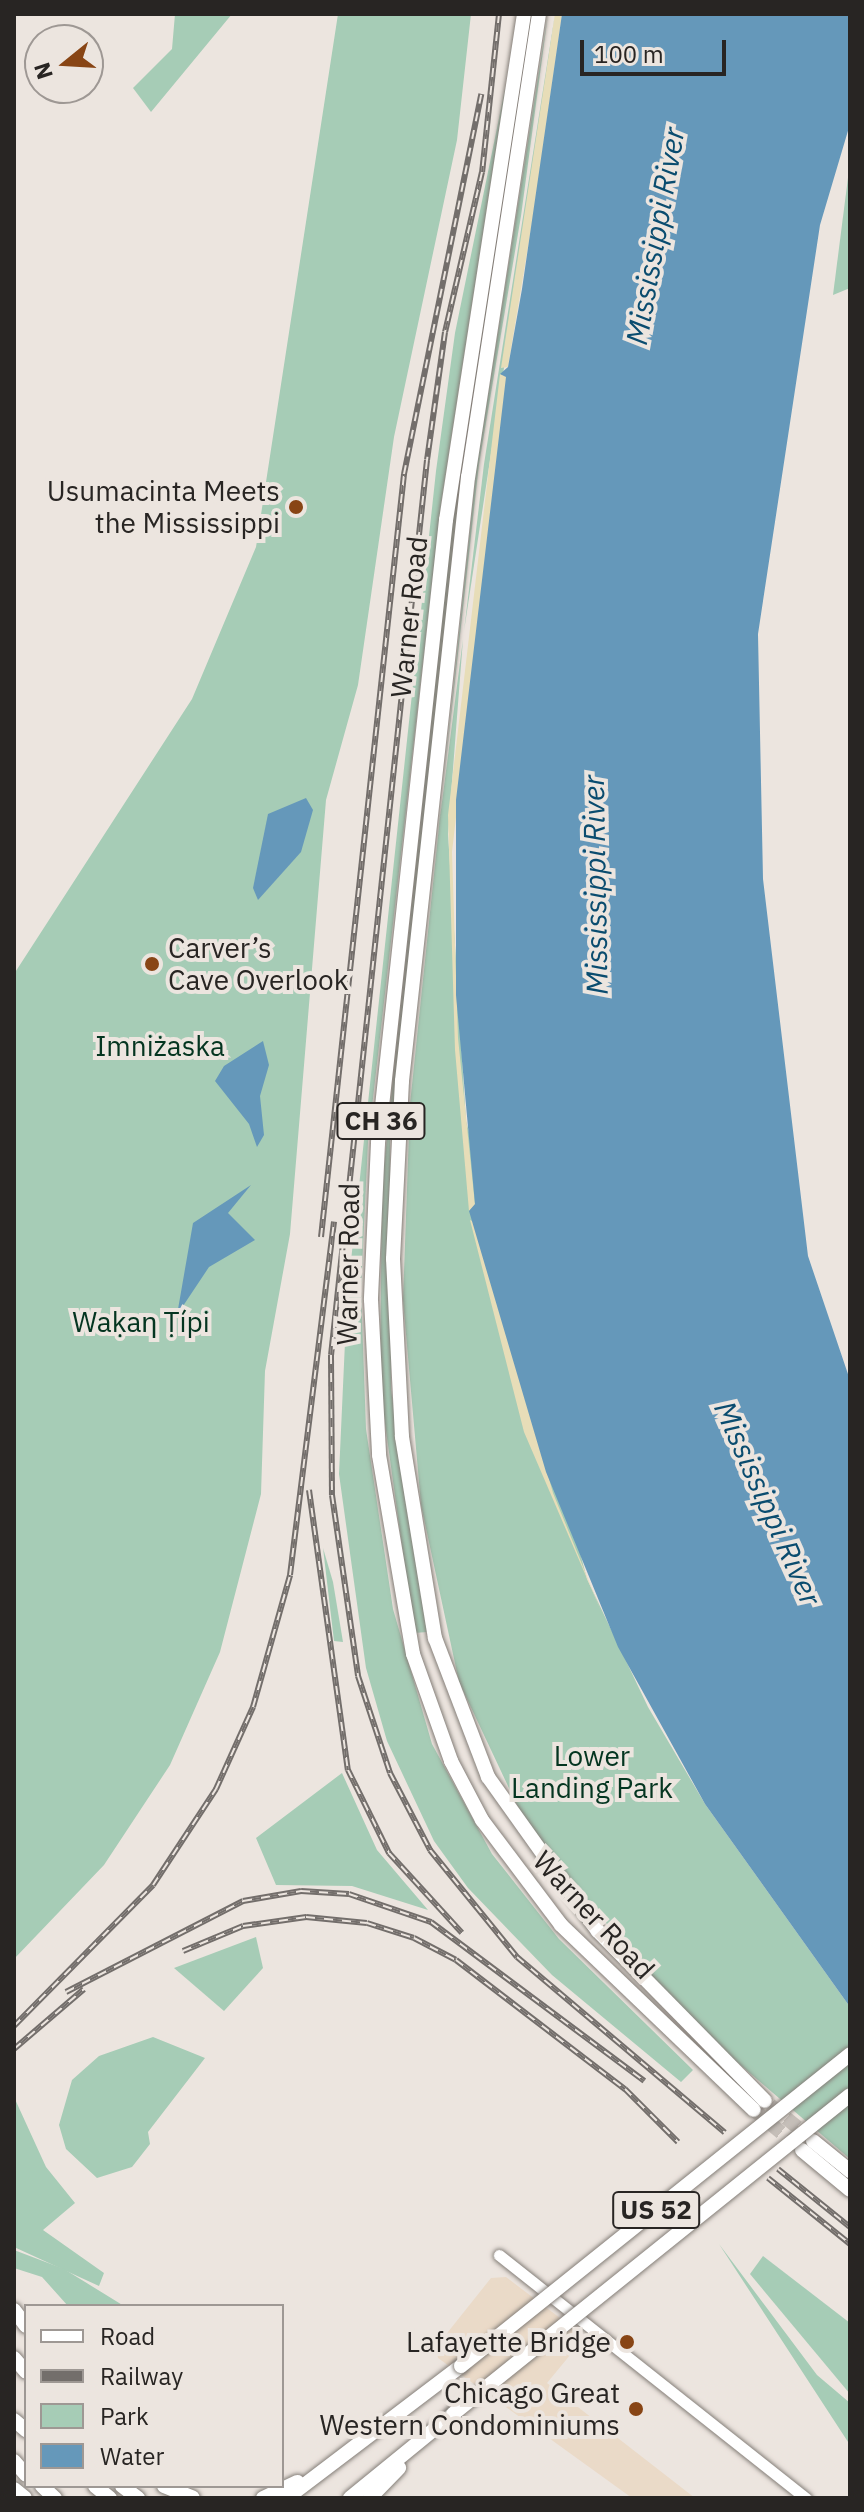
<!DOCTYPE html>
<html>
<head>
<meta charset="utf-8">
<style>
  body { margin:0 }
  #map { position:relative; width:864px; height:2512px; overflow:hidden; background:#ece5df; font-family:"IBM Plex Sans",sans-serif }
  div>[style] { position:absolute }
  .commercial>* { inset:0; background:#eadac8 }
  .green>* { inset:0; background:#a6ccb6 }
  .sand>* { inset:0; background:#e7ddb8 }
  .water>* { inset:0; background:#6598ba }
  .highway-tunnel>* { height:14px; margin-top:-7px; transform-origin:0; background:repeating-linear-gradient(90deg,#c5bfb9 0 14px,transparent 0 21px) }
  .roads { filter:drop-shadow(0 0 2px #847e78) drop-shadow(0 0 2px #847e78) }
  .secondary>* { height:11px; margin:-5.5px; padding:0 5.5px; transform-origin:5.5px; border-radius:5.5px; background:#fff }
  .highway>* { height:14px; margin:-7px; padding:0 7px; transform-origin:7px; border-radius:7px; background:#fff }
  .rail>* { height:6px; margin-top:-3px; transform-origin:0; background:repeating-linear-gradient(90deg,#ece5df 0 9px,#736e6b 0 18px); box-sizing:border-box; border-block:2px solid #736e6b }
  .bridges { filter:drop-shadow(0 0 2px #847e78) drop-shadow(0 0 2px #847e78) }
  .highway-bridge>* { height:14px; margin:-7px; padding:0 7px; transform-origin:7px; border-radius:7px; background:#fff }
  .dots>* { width:22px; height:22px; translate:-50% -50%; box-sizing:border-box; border:4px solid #ece5df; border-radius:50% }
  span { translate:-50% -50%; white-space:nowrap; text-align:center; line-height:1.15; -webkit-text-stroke:8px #ece5df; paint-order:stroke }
  .shield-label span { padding:2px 6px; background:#ece5df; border:2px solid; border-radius:6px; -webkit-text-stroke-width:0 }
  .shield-label { font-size:26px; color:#282523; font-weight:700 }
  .poi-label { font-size:28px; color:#282523 }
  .right { translate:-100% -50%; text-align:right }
  .left { translate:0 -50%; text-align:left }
  .street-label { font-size:28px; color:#282523 }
  .park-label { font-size:28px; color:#043520 }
  .water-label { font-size:30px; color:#0a4c6f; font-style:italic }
  .frame { position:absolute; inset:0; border:16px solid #282523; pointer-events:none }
  .legend { position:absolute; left:24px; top:2304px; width:260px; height:184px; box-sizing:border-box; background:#ece5df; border:2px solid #9e9894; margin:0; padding:10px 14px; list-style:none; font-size:24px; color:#282523 }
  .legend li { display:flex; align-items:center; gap:16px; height:40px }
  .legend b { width:40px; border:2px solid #9e9894 }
  .north { position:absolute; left:24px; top:24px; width:80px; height:80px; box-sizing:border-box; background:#ece5df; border:2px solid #9e9894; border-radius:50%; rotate:252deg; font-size:22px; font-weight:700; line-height:32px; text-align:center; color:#282523 }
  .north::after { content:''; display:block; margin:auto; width:28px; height:36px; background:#884515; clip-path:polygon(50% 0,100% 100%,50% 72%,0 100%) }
  .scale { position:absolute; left:580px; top:40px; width:146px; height:36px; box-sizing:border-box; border:4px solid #282523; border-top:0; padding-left:10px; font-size:24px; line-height:28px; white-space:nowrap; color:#282523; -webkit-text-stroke:6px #ece5df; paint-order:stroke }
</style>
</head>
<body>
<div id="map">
  <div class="commercial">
    <i style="clip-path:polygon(506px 2277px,585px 2337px,547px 2383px,695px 2498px,632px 2498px,438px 2358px,436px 2347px,491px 2278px)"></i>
  </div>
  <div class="green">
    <i style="clip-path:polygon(175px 14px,232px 14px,151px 112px,133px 88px,172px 49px)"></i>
    <i style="clip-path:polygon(338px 14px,471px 14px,457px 140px,394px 437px,358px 685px,326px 800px,290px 1234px,265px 1371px,261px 1494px,220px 1652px,170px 1765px,104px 1865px,14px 1959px,14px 974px,192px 699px,256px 547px)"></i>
    <i style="clip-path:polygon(548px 14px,521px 216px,479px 464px,438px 833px,463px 639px,448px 834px,466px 1121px,587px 1579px,648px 1707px,705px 1804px,850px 2007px,850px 2159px,731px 2057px,642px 1968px,524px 1820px,459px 1682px,421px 1505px,403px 1300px,410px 1104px,476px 472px)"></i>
    <i style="clip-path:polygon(555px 14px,528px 210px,464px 631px,484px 464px)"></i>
    <i style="clip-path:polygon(506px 84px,441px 504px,368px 1142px,361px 1290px,366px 1429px,393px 1609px,432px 1744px,492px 1854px,559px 1939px,693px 2070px,681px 2082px,552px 1975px,468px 1888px,434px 1841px,387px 1741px,366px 1668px,339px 1474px,347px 1298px,436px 471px,455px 333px)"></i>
    <i style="clip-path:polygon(850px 162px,850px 288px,833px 295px)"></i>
    <i style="clip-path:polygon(505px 212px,459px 491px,390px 1136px,391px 1390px,427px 1632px,414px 1633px,380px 1387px,382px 1185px,452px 527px)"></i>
    <i style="clip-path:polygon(323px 1548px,333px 1582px,343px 1642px,334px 1641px)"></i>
    <i style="clip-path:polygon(342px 1773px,377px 1850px,428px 1910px,352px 1886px,276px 1885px,256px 1838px)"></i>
    <i style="clip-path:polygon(256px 1937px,263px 1968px,224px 2011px,174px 1968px)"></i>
    <i style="clip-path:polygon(153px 2037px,205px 2058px,148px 2132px,150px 2144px,132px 2167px,97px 2178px,66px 2149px,59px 2125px,72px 2080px,99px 2056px)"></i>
    <i style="clip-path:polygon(14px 2097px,46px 2167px,75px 2203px,43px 2230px,104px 2273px,99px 2286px,14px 2247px)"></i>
    <i style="clip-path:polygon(719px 2244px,817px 2375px,850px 2403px,850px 2445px)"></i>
    <i style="clip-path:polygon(14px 2250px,64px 2269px,124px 2306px,68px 2306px,42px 2277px,14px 2268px)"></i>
    <i style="clip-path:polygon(763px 2256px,850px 2323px,850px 2394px,750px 2274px)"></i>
  </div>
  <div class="sand">
    <i style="clip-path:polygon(555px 14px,562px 14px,535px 205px,508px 367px,501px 368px)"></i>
    <i style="clip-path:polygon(500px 374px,507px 376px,452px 852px,458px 1038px,475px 1205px,469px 1211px,455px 1050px,448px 815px)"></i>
    <i style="clip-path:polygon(470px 1220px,478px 1224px,553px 1493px,601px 1611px,524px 1432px)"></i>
  </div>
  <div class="water">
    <i style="clip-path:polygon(562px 14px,850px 14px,850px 124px,820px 225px,758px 634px,763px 879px,808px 1256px,850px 1380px,850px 2007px,705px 1804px,618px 1647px,546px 1472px,469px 1211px,475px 1204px,456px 995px,456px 800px,506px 377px,500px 374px,508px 367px,522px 289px)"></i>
    <i style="clip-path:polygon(306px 798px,313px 810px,301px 852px,258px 900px,253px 888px,268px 814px)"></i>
    <i style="clip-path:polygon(263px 1041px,269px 1065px,260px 1096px,264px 1135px,257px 1147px,249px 1124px,215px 1081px,224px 1066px)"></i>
    <i style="clip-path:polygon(251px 1185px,228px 1213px,255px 1240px,209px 1267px,177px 1315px,193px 1223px)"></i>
  </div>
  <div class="highway-tunnel">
    <i style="left:770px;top:2105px;width:55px;rotate:39.1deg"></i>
    <i style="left:754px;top:2110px;width:60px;rotate:39.6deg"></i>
  </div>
  <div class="roads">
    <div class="secondary">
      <i style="left:499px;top:2255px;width:392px;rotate:38.4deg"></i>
    </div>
    <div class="highway">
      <i style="left:524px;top:14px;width:512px;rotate:98.76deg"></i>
      <i style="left:446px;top:520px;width:627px;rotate:96.23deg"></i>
      <i style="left:378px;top:1143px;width:157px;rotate:92.6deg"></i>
      <i style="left:371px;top:1300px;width:155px;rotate:87deg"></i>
      <i style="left:379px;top:1455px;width:202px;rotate:80.3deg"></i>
      <i style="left:413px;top:1654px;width:114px;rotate:70.4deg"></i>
      <i style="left:451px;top:1761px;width:67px;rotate:62.3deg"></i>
      <i style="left:482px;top:1820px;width:131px;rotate:53deg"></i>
      <i style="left:561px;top:1925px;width:267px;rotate:43.8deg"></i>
      <i style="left:539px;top:14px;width:468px;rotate:98.7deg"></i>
      <i style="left:468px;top:477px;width:608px;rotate:96.24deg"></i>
      <i style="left:402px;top:1081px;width:178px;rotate:92.9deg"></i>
      <i style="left:393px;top:1259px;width:178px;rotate:87.1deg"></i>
      <i style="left:402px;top:1437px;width:204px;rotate:80.7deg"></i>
      <i style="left:435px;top:1638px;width:149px;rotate:69.1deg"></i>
      <i style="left:488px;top:1777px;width:189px;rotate:54.5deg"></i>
      <i style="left:598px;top:1931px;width:238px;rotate:45.5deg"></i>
      <i style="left:813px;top:2141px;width:48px;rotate:39deg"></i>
      <i style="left:802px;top:2150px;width:62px;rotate:39.8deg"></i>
      <i style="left:14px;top:2310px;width:20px;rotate:53deg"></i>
      <i style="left:14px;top:2358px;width:18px;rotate:49deg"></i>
      <i style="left:14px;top:2420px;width:16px;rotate:40deg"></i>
      <i style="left:14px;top:2461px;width:18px;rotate:49deg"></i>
      <i style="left:42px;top:2486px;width:18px;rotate:43deg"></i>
      <i style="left:95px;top:2486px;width:19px;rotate:39deg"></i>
      <i style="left:122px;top:2486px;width:20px;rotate:37deg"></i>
      <i style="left:164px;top:2486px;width:31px;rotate:22deg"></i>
      <i style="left:14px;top:2489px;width:14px;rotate:39deg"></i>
      <i style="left:263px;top:2498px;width:38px;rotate:-25deg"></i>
      <i style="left:287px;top:2498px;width:218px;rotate:-37.2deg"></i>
      <i style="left:350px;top:2498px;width:133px;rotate:-39.2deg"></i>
      <i style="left:370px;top:2498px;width:42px;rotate:-46deg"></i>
    </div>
  </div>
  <div class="rail">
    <i style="left:499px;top:14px;width:159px;rotate:96.1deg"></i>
    <i style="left:482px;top:172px;width:164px;rotate:103deg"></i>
    <i style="left:445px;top:332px;width:129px;rotate:98deg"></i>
    <i style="left:427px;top:460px;width:900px;rotate:96.12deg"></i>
    <i style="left:331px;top:1355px;width:140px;rotate:89.6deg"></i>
    <i style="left:332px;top:1495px;width:183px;rotate:81.8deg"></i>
    <i style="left:358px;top:1676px;width:102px;rotate:71.7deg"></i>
    <i style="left:390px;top:1773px;width:87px;rotate:62.5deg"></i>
    <i style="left:430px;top:1850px;width:138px;rotate:50.9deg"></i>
    <i style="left:517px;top:1957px;width:272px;rotate:40.2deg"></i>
    <i style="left:321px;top:1237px;width:768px;rotate:-83.79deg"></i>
    <i style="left:404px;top:474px;width:388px;rotate:-78.5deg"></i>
    <i style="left:309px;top:1490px;width:283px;rotate:82.1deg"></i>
    <i style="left:348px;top:1770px;width:93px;rotate:63.7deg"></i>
    <i style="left:389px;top:1853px;width:108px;rotate:47.6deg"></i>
    <i style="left:183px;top:1951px;width:65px;rotate:-22.6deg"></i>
    <i style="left:243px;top:1926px;width:64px;rotate:-8.1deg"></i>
    <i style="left:306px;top:1917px;width:61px;rotate:5.6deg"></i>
    <i style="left:367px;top:1923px;width:49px;rotate:17.7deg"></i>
    <i style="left:414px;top:1938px;width:47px;rotate:27.6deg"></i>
    <i style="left:456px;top:1960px;width:213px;rotate:37.4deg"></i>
    <i style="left:625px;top:2089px;width:75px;rotate:45deg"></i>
    <i style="left:66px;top:1992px;width:199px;rotate:-27.2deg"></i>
    <i style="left:243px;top:1901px;width:59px;rotate:-9.8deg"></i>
    <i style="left:301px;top:1891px;width:48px;rotate:3.6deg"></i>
    <i style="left:349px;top:1894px;width:87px;rotate:18.9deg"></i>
    <i style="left:431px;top:1922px;width:266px;rotate:36.7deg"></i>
    <i style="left:14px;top:2026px;width:198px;rotate:-45.4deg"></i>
    <i style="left:153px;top:1885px;width:115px;rotate:-56.7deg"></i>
    <i style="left:216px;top:1789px;width:90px;rotate:-65.7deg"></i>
    <i style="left:253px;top:1707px;width:137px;rotate:-74.3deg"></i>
    <i style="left:290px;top:1575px;width:356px;rotate:-82.9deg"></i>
    <i style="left:14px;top:2049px;width:92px;rotate:-40.6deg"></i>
    <i style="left:778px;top:2169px;width:92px;rotate:38.9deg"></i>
    <i style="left:768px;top:2178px;width:105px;rotate:38.8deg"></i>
  </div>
  <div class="bridges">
    <div class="highway-bridge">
      <i style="left:461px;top:2366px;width:499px;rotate:-38.7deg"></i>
      <i style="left:453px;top:2414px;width:509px;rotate:-38.78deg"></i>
    </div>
  </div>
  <div class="dots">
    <i style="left:296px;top:507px;background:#884515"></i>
    <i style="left:152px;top:964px;background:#884515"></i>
    <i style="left:627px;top:2342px;background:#884515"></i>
    <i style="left:636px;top:2409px;background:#884515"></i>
  </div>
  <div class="shield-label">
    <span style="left:381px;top:1121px">CH 36</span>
    <span style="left:656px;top:2210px">US 52</span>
  </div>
  <div class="poi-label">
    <span class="right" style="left:280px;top:507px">Usumacinta Meets<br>the Mississippi</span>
    <span class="left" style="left:168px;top:964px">Carver’s<br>Cave Overlook</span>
    <span class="right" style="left:611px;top:2342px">Lafayette Bridge</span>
    <span class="right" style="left:620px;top:2409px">Chicago Great<br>Western Condominiums</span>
  </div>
  <div class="street-label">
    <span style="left:409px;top:617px;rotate:-84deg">Warner Road</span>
    <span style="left:348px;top:1264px;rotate:-89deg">Warner Road</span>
    <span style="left:594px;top:1915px;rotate:47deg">Warner Road</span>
  </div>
  <div class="park-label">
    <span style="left:160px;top:1046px">Imniżaska</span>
    <span style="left:141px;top:1322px">Waḳaƞ Ṭípi</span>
    <span style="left:592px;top:1772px">Lower<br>Landing Park</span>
  </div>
  <div class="water-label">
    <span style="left:655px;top:236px;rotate:-80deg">Mississippi River</span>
    <span style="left:595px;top:885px;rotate:-91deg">Mississippi River</span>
    <span style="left:768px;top:1503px;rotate:66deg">Mississippi River</span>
  </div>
  <div class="frame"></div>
  <ul class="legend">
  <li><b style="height:10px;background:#fff"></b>Road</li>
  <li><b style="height:10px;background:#736e6b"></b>Railway</li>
  <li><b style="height:22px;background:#a6ccb6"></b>Park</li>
  <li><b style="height:22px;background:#6598ba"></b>Water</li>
  </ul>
  <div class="north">N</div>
  <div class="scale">100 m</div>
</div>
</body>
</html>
